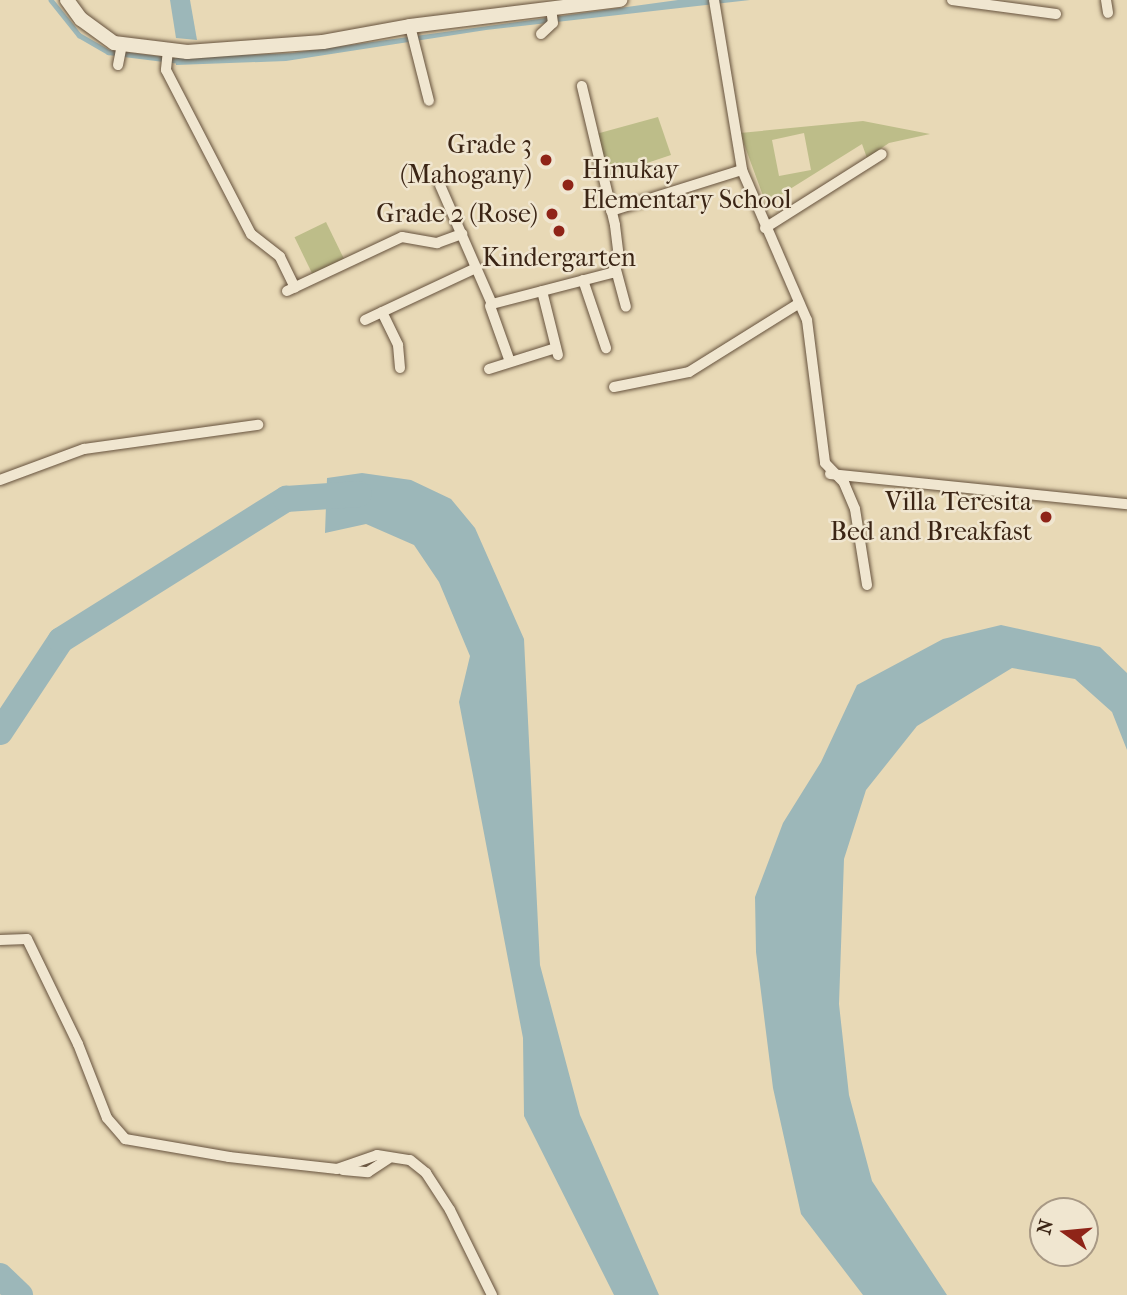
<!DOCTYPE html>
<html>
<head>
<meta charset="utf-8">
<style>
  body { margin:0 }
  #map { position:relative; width:1127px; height:1295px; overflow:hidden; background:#e8d9b6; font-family:"IM FELL French Canon",serif }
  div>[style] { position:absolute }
  .green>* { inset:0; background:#bdbd89; transform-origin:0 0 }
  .water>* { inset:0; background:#9cb7b9 }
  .stream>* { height:4.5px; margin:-2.25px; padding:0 2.25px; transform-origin:2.25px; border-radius:2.25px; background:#9cb7b9 }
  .river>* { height:26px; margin:-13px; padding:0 13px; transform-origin:13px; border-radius:13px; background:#9cb7b9 }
  .roads { filter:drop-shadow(0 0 2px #66523d) drop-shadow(0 0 2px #66523d) }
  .minor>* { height:10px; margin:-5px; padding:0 5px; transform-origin:5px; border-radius:5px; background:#f0e6d0 }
  .tertiary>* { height:14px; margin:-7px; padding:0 7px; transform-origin:7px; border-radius:7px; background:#f0e6d0 }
  .dots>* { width:19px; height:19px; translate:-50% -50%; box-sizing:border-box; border:4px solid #f0e6d0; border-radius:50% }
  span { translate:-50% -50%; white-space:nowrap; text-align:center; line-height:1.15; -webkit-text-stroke:5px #f0e6d0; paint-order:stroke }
  .poi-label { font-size:26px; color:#3b2515 }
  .right { translate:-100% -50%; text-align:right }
  .left { translate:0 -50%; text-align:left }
  .north { position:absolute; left:1029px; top:1197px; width:70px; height:70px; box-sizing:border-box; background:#f0e6d0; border:2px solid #a89985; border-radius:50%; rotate:285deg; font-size:19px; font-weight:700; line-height:28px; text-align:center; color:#3b2515 }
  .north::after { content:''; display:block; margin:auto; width:24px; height:32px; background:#8f2418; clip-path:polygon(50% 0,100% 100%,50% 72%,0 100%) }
</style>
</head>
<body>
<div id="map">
  <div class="green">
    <i style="clip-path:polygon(658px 117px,671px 155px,605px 177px,596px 134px)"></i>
    <i style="clip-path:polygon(evenodd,863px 121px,930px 134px,889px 143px,867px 158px,862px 144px,766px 204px,740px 133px,863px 121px,804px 133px,811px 170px,779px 176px,772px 140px,804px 133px)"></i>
    <i style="left:326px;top:222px;width:41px;height:35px;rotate:64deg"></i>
  </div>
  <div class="water">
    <i style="clip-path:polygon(170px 0,190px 0,197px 40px,176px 38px)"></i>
    <i style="clip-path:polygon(678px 0,750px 0,486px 30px,286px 61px,176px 65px,176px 58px,292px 53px)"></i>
    <i style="clip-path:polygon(362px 473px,411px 480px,451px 499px,475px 528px,524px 639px,540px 965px,580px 1115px,659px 1295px,614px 1295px,524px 1116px,523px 1038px,459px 702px,470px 656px,439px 582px,414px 545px,366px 524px,325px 533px,327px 478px)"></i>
    <i style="clip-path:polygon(1001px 625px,1100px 647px,1127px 673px,1127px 750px,1112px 712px,1075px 679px,1012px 668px,917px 726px,866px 790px,844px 859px,839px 1004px,849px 1095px,872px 1181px,947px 1295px,863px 1295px,801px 1214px,773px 1088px,756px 952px,755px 897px,783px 823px,821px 762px,857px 685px,943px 639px)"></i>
  </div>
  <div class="stream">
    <i style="left:51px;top:0;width:45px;rotate:51.3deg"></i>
    <i style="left:79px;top:35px;width:34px;rotate:30deg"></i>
    <i style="left:108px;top:52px;width:72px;rotate:7.2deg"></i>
  </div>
  <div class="river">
    <i style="left:0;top:732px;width:110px;rotate:-56.5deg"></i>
    <i style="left:61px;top:640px;width:266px;rotate:-32.1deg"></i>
    <i style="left:286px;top:499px;width:73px;rotate:-3.9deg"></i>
    <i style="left:0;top:1276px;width:28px;rotate:44deg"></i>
  </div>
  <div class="roads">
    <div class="minor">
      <i style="left:714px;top:0;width:172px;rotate:80.6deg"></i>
      <i style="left:742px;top:170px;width:163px;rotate:66.6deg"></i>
      <i style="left:807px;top:320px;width:144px;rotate:82.8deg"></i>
      <i style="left:825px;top:463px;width:28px;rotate:46deg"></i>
      <i style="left:844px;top:483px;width:28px;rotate:67deg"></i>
      <i style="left:855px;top:509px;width:77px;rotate:81deg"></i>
      <i style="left:952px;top:0;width:105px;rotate:7.7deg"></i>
      <i style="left:1106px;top:0;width:13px;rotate:81deg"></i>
      <i style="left:410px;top:26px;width:77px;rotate:75.8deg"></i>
      <i style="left:541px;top:34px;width:16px;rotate:-43deg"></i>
      <i style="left:553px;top:23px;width:15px;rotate:-98deg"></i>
      <i style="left:168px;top:50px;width:20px;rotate:96deg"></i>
      <i style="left:166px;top:70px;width:185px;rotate:62.6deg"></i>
      <i style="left:251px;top:234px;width:37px;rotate:38deg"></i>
      <i style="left:280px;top:257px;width:34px;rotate:64deg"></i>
      <i style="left:118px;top:65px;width:21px;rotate:-79deg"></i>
      <i style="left:440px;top:185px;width:130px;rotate:66.4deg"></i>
      <i style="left:492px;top:304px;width:124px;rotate:-14.5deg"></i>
      <i style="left:612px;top:273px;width:17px;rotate:-65deg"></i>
      <i style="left:619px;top:258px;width:33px;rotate:-97deg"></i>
      <i style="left:615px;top:225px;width:143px;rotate:-103.4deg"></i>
      <i style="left:611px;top:211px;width:137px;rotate:-17.4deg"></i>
      <i style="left:765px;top:228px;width:138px;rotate:-32.3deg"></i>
      <i style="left:615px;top:266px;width:42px;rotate:75deg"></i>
      <i style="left:583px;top:280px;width:72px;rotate:71.3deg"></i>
      <i style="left:287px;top:291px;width:127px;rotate:-25.2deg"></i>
      <i style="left:402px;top:237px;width:36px;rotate:10deg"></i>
      <i style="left:437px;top:243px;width:27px;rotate:-20deg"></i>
      <i style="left:542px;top:291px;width:66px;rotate:76deg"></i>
      <i style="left:490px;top:306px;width:59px;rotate:70.3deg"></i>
      <i style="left:382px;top:312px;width:37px;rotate:64deg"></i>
      <i style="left:398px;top:345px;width:23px;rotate:85deg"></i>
      <i style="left:365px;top:320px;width:123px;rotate:-25.1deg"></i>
      <i style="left:489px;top:369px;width:70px;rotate:-17.4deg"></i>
      <i style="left:614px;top:387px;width:76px;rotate:-11.3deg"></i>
      <i style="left:689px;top:372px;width:128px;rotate:-32deg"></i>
      <i style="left:830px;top:474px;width:299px;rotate:5.8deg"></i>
      <i style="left:0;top:480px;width:90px;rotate:-20.3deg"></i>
      <i style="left:84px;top:449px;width:176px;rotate:-7.9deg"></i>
      <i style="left:0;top:940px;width:27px;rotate:-2deg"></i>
      <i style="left:27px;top:939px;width:117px;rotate:64.1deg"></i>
      <i style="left:78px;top:1044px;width:79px;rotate:68.6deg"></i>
      <i style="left:107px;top:1118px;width:28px;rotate:49deg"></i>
      <i style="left:125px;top:1139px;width:106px;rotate:9.8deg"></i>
      <i style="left:229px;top:1157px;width:109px;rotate:6.3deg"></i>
      <i style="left:337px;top:1169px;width:42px;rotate:-19.3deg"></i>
      <i style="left:377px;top:1155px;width:33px;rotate:9deg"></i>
      <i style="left:410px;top:1160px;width:21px;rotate:39deg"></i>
      <i style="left:426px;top:1173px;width:44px;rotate:57deg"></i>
      <i style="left:450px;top:1210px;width:95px;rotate:63.7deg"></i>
      <i style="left:343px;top:1170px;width:25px;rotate:5deg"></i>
      <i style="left:368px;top:1172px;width:24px;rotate:-33deg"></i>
    </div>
    <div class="tertiary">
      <i style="left:67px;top:0;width:24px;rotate:54deg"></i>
      <i style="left:81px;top:19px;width:41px;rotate:36deg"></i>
      <i style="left:114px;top:43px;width:74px;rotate:7deg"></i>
      <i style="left:187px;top:52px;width:136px;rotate:-4.2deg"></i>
      <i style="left:323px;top:42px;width:88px;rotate:-10.4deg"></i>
      <i style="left:410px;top:26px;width:212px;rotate:-7.1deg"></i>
    </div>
  </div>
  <div class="dots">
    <i style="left:546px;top:160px;background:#8f2418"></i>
    <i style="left:568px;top:185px;background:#8f2418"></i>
    <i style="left:552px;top:214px;background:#8f2418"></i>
    <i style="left:559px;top:231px;background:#8f2418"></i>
    <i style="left:1046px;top:517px;background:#8f2418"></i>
  </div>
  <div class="poi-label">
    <span class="right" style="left:532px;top:160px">Grade 3<br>(Mahogany)</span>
    <span class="left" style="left:582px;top:185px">Hinukay<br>Elementary School</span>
    <span class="right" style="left:538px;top:214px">Grade 2 (Rose)</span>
    <span style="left:559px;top:258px">Kindergarten</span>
    <span class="right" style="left:1032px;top:517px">Villa Teresita<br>Bed and Breakfast</span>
  </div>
  <div class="north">N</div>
</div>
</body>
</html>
